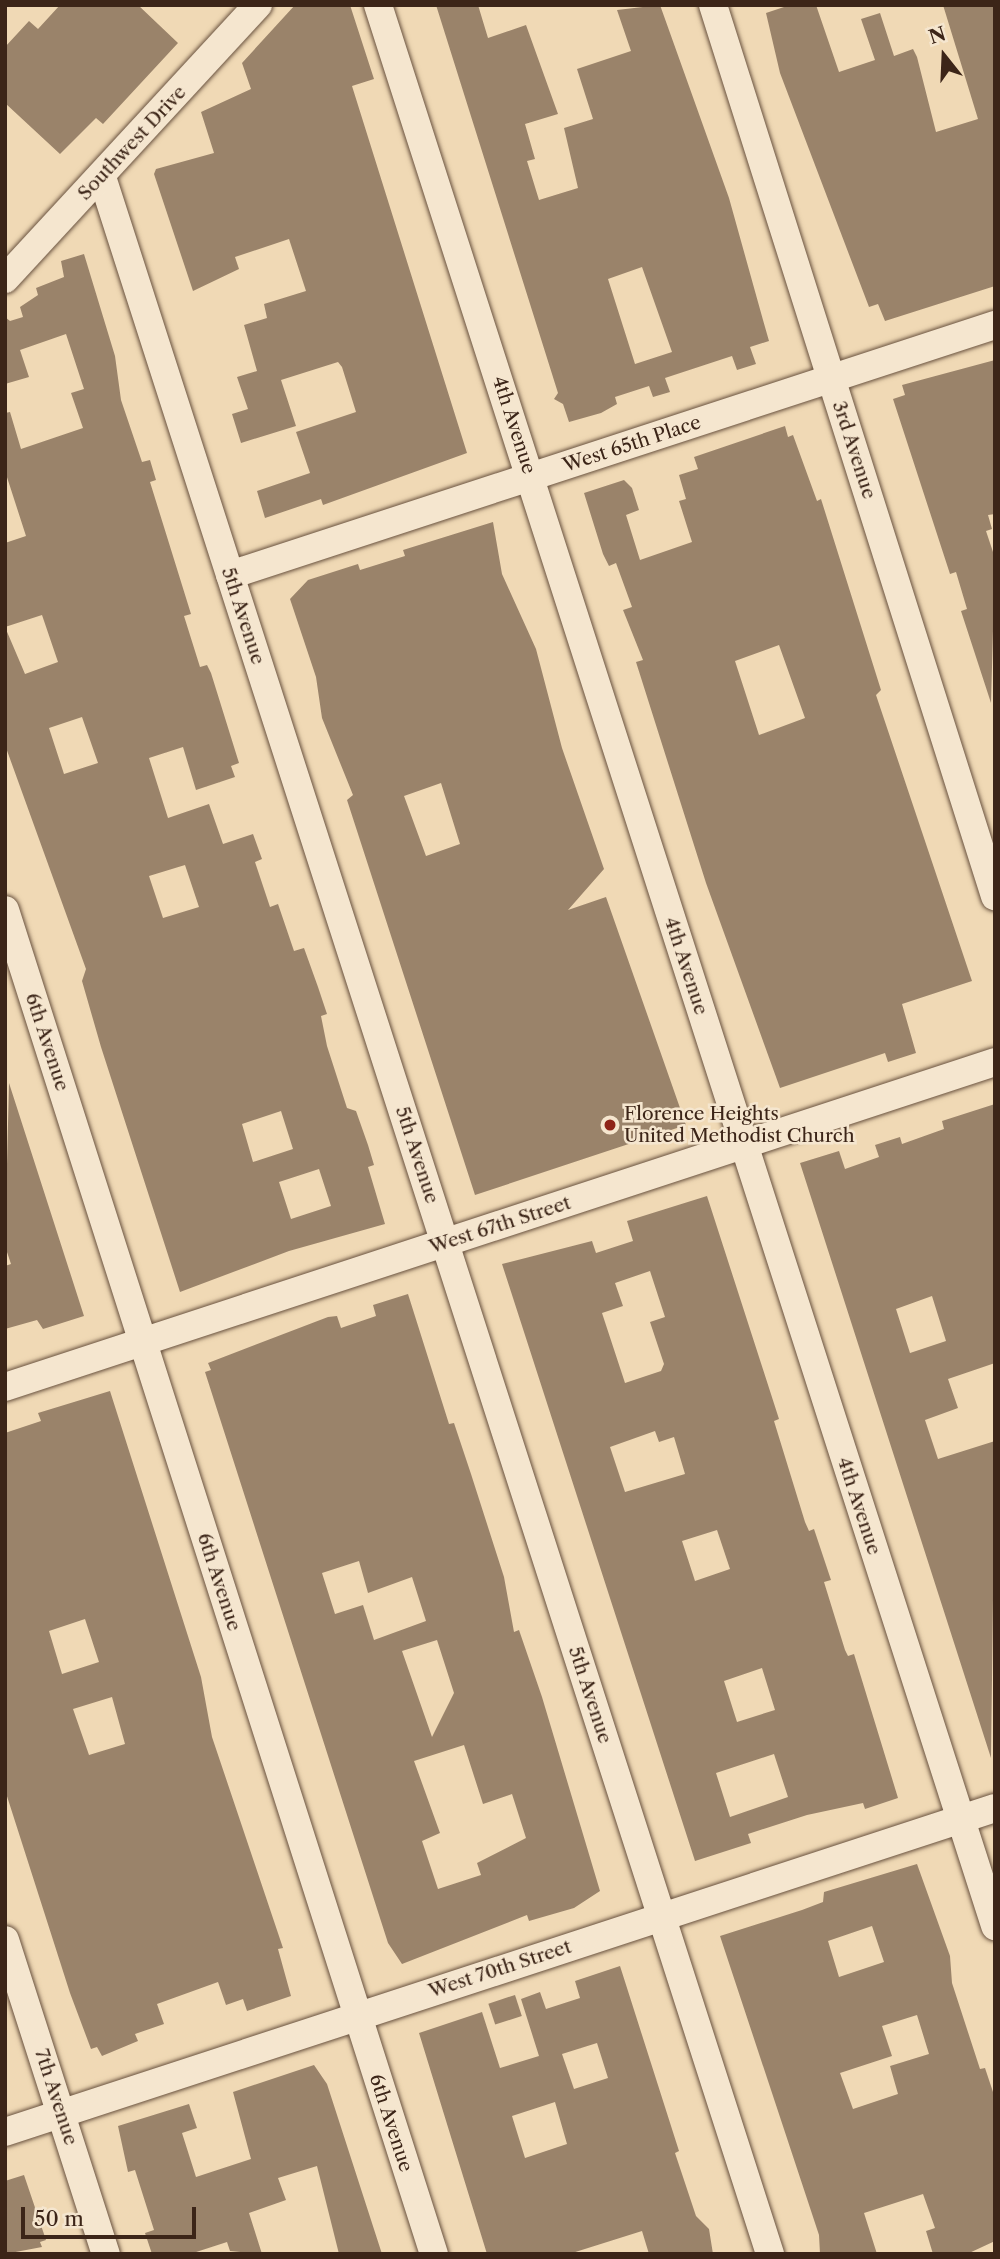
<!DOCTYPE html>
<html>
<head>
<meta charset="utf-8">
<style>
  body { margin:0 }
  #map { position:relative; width:1000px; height:2259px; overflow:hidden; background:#f0d9b5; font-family:"Libre Caslon Text",serif }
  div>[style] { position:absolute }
  .building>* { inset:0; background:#9a836a; transform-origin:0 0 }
  .roads { filter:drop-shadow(0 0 2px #69523f) drop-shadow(0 0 2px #69523f) }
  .minor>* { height:28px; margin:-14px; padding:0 14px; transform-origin:14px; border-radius:14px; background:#f5e6cf }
  .dots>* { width:19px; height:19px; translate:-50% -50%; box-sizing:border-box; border:4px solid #f5e6cf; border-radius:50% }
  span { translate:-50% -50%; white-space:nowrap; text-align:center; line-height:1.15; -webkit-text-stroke:5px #f5e6cf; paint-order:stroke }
  .street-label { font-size:19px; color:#3c2518 }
  .poi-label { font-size:19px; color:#3c2518 }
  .left { translate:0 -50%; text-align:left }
  .frame { position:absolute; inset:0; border:7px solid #3c2518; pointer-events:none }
  .north { position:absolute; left:909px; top:21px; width:70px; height:70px; -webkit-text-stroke:5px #f5e6cf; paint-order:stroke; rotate:342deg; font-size:19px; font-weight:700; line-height:28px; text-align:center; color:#3c2518 }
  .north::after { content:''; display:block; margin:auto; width:24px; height:32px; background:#3c2518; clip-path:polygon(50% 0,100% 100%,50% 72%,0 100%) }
  .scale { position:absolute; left:21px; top:2207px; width:175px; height:32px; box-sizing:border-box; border:4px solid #3c2518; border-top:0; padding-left:9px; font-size:21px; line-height:24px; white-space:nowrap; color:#3c2518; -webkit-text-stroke:5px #f5e6cf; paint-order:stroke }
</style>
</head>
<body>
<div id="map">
  <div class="building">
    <i style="clip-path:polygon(60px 5px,138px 5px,178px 43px,103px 124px,96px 118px,60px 154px,5px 103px,5px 47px,29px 21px,38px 29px)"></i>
    <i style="clip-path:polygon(295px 5px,350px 5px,374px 79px,352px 86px,467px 453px,323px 505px,321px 499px,265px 518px,257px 491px,310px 473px,296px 432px,356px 412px,342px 367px,338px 362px,281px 380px,296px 426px,241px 443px,232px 414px,248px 409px,237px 377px,257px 371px,244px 325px,267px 318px,264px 304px,306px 291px,289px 239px,235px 257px,239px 269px,193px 291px,154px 174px,156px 169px,214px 153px,201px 112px,251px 89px,242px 63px)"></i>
    <i style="clip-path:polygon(evenodd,436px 5px,478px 5px,488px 38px,526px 25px,558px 114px,525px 124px,535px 159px,527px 161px,539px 200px,578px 188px,564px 128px,593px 119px,577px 69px,631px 51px,617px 10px,660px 5px,729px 198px,763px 320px,769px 341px,750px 347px,756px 364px,737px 370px,732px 356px,665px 378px,670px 392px,653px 397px,649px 386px,615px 397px,617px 404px,601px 413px,569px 422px,563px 404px,554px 399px,558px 393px,436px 5px,642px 267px,672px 352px,635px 364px,608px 279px,642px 267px)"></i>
    <i style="clip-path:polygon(790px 5px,816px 5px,839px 72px,875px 60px,861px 19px,880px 13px,894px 56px,913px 49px,917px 57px,936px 132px,978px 119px,943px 5px,995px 5px,995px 286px,885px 321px,878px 304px,869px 307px,780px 73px,766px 13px)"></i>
    <i style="clip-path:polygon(evenodd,84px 254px,115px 356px,121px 400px,142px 462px,150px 460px,156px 480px,150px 482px,191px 614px,184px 616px,200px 667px,207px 665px,211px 673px,239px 763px,231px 766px,235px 777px,196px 790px,183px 747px,149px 758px,168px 818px,209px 804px,223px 844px,253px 834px,262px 859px,255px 862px,270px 907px,278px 904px,294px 951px,304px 948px,318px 987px,327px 1014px,321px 1016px,327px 1046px,347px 1108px,356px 1111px,368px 1145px,374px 1165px,368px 1167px,385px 1224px,289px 1251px,180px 1292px,101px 1047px,82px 981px,86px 969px,5px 745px,5px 627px,25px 674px,58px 662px,42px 615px,5px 627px,5px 543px,26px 536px,5px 471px,5px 413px,10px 412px,21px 449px,83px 428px,71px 393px,84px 389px,66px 334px,20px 350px,29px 377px,5px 384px,5px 317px,10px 321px,23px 317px,20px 307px,38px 295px,36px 288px,64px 277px,61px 261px,84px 254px,82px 717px,98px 763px,64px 774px,49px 728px,82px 717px,84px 254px,185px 865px,199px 907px,163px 918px,149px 876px,185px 865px,84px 254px,281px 1111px,293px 1149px,253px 1162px,242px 1124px,281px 1111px,84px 254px,319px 1169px,331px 1206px,291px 1219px,279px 1182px,319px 1169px)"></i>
    <i style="clip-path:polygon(995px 360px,995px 514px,988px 515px,992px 529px,986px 531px,995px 558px,991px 703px,961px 611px,967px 609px,956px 572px,950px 574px,893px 399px,905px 395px,902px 385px)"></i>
    <i style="clip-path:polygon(evenodd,785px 426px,788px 437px,793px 435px,817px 501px,821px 499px,881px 690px,876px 695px,972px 981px,902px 1004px,916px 1053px,888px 1062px,885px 1053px,780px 1088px,706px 883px,636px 662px,643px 660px,623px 610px,632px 607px,616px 563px,609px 566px,603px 554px,584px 493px,624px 480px,632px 488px,639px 510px,626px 515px,640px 560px,692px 542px,679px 501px,686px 499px,679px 475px,698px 469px,694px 457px,785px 426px,779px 645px,805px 718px,759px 735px,735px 661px,779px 645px)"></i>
    <i style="clip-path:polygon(evenodd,493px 522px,502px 574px,536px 649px,562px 748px,604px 869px,568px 910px,606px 897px,686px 1125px,475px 1195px,347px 800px,353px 795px,322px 718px,316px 677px,290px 599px,308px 580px,358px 564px,360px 570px,405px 556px,403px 550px,493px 522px,441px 783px,460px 844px,426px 856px,404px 796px,441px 783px)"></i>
    <i style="clip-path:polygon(9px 1083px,84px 1316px,43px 1329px,37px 1320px,5px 1329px,5px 1266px,11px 1264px,5px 1246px)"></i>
    <i style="clip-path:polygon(evenodd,995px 1104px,995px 1363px,948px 1379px,958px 1408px,925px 1420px,938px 1459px,995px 1441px,991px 1758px,800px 1163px,839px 1151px,845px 1169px,879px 1157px,875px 1145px,900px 1137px,902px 1144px,944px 1129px,942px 1121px,995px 1104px,932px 1296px,946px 1341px,910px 1353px,896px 1309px,932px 1296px)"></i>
    <i style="clip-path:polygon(evenodd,707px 1196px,779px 1419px,774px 1421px,805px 1522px,809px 1531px,814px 1529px,831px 1580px,824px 1582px,845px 1650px,848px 1656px,854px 1654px,898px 1798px,865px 1809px,863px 1803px,807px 1815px,748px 1834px,751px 1843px,695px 1861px,502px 1264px,592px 1241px,596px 1253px,633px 1241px,627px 1221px,707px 1196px,650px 1271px,665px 1317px,650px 1322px,664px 1364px,661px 1371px,625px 1383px,602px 1313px,623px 1306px,615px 1283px,650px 1271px,707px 1196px,655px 1431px,659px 1442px,674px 1437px,685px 1474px,625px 1492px,610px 1447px,655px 1431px,707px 1196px,717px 1530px,730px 1569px,695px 1581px,682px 1541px,717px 1530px,707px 1196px,762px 1668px,775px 1710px,737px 1722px,724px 1681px,762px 1668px,707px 1196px,774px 1754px,788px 1797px,730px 1817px,716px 1773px,774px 1754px)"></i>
    <i style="clip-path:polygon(evenodd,408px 1294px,449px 1424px,454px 1423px,471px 1474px,504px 1577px,514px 1632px,519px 1630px,542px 1697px,600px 1891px,574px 1908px,529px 1921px,527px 1915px,402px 1964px,388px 1943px,205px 1372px,211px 1370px,208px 1363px,328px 1317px,337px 1316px,341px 1328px,376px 1316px,373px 1305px,408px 1294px,359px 1561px,368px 1593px,412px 1577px,426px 1621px,374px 1640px,363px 1605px,335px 1614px,322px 1573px,359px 1561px,408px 1294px,437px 1640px,454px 1693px,432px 1737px,402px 1651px,437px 1640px,408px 1294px,464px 1745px,483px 1804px,512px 1794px,526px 1838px,477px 1863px,481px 1875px,438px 1889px,422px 1841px,440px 1833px,414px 1761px,464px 1745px)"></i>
    <i style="clip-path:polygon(evenodd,110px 1391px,201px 1677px,212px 1737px,283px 1948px,278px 1949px,291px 1996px,247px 2011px,243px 1999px,226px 2005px,218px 1982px,157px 2004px,164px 2024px,135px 2034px,138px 2041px,102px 2056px,97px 2047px,91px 2049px,70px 1993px,5px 1790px,5px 1433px,41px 1421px,38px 1413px,110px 1391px,85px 1619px,99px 1662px,62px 1674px,49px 1631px,85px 1619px,110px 1391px,112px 1697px,125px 1744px,89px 1755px,73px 1709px,112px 1697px)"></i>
    <i style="clip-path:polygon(evenodd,917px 1864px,950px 1956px,952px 1983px,980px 2069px,985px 2068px,995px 2098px,995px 2241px,967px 2254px,933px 2254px,926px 2231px,935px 2228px,923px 2194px,864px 2213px,877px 2254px,820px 2254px,819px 2235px,720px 1936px,802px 1910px,823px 1902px,824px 1892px,917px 1864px,872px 1926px,884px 1962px,839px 1977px,828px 1941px,872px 1926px,917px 1864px,917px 2015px,929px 2054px,890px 2066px,898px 2094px,853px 2109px,840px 2073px,892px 2056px,882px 2026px,917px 2015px)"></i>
    <i style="clip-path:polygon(evenodd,620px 1966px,679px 2151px,675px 2153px,696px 2216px,709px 2229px,713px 2254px,649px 2254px,642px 2231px,569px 2254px,487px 2254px,419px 2033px,482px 2012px,500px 2068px,539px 2056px,521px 1999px,540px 1992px,546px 2009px,580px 1998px,575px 1981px,620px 1966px,597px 2043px,608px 2078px,574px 2089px,562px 2054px,597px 2043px,620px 1966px,555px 2102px,567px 2144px,525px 2158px,512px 2116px,555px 2102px)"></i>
    <i style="left:515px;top:1995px;width:22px;height:28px;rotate:72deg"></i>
    <i style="clip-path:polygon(314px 2065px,327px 2084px,382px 2254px,339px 2254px,317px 2166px,278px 2178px,286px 2200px,249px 2213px,262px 2254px,230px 2251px,227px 2242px,190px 2254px,152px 2254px,145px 2233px,154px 2230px,135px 2170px,128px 2172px,118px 2126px,189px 2104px,197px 2128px,182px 2133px,196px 2177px,251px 2159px,233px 2092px)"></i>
    <i style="clip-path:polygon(24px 2175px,46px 2240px,40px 2242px,42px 2247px,5px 2254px,5px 2181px)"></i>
  </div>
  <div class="roads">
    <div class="minor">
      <i style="left:378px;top:5px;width:2018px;rotate:72.19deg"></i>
      <i style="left:713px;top:5px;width:935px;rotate:72.44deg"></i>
      <i style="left:102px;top:177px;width:2182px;rotate:72.17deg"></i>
      <i style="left:5px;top:279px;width:373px;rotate:-47.3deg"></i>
      <i style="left:230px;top:575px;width:805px;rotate:-18.1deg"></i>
      <i style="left:5px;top:910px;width:1411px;rotate:72.3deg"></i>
      <i style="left:5px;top:1387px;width:1042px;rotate:-18.17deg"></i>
      <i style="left:5px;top:1940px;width:330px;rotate:72.2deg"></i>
      <i style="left:5px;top:2132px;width:1042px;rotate:-18.12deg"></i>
    </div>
  </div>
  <div class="dots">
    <i style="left:610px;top:1125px;background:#8f2418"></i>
  </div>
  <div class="street-label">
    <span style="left:132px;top:143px;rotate:-47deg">Southwest Drive</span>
    <span style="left:514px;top:425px;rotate:72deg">4th Avenue</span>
    <span style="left:632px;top:444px;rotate:-18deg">West 65th Place</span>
    <span style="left:854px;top:450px;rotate:72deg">3rd Avenue</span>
    <span style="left:243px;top:616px;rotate:72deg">5th Avenue</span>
    <span style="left:686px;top:966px;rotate:72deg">4th Avenue</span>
    <span style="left:47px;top:1042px;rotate:72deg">6th Avenue</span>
    <span style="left:417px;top:1155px;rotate:72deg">5th Avenue</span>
    <span style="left:500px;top:1225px;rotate:-18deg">West 67th Street</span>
    <span style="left:859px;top:1506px;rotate:72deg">4th Avenue</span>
    <span style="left:219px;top:1582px;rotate:72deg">6th Avenue</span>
    <span style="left:590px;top:1695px;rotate:72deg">5th Avenue</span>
    <span style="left:500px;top:1969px;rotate:-18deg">West 70th Street</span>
    <span style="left:56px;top:2097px;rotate:72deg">7th Avenue</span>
    <span style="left:391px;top:2123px;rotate:72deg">6th Avenue</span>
  </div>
  <div class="poi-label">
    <span class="left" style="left:624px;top:1125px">Florence Heights<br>United Methodist Church</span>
  </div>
  <div class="frame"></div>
  <div class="north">N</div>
  <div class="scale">50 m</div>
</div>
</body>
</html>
